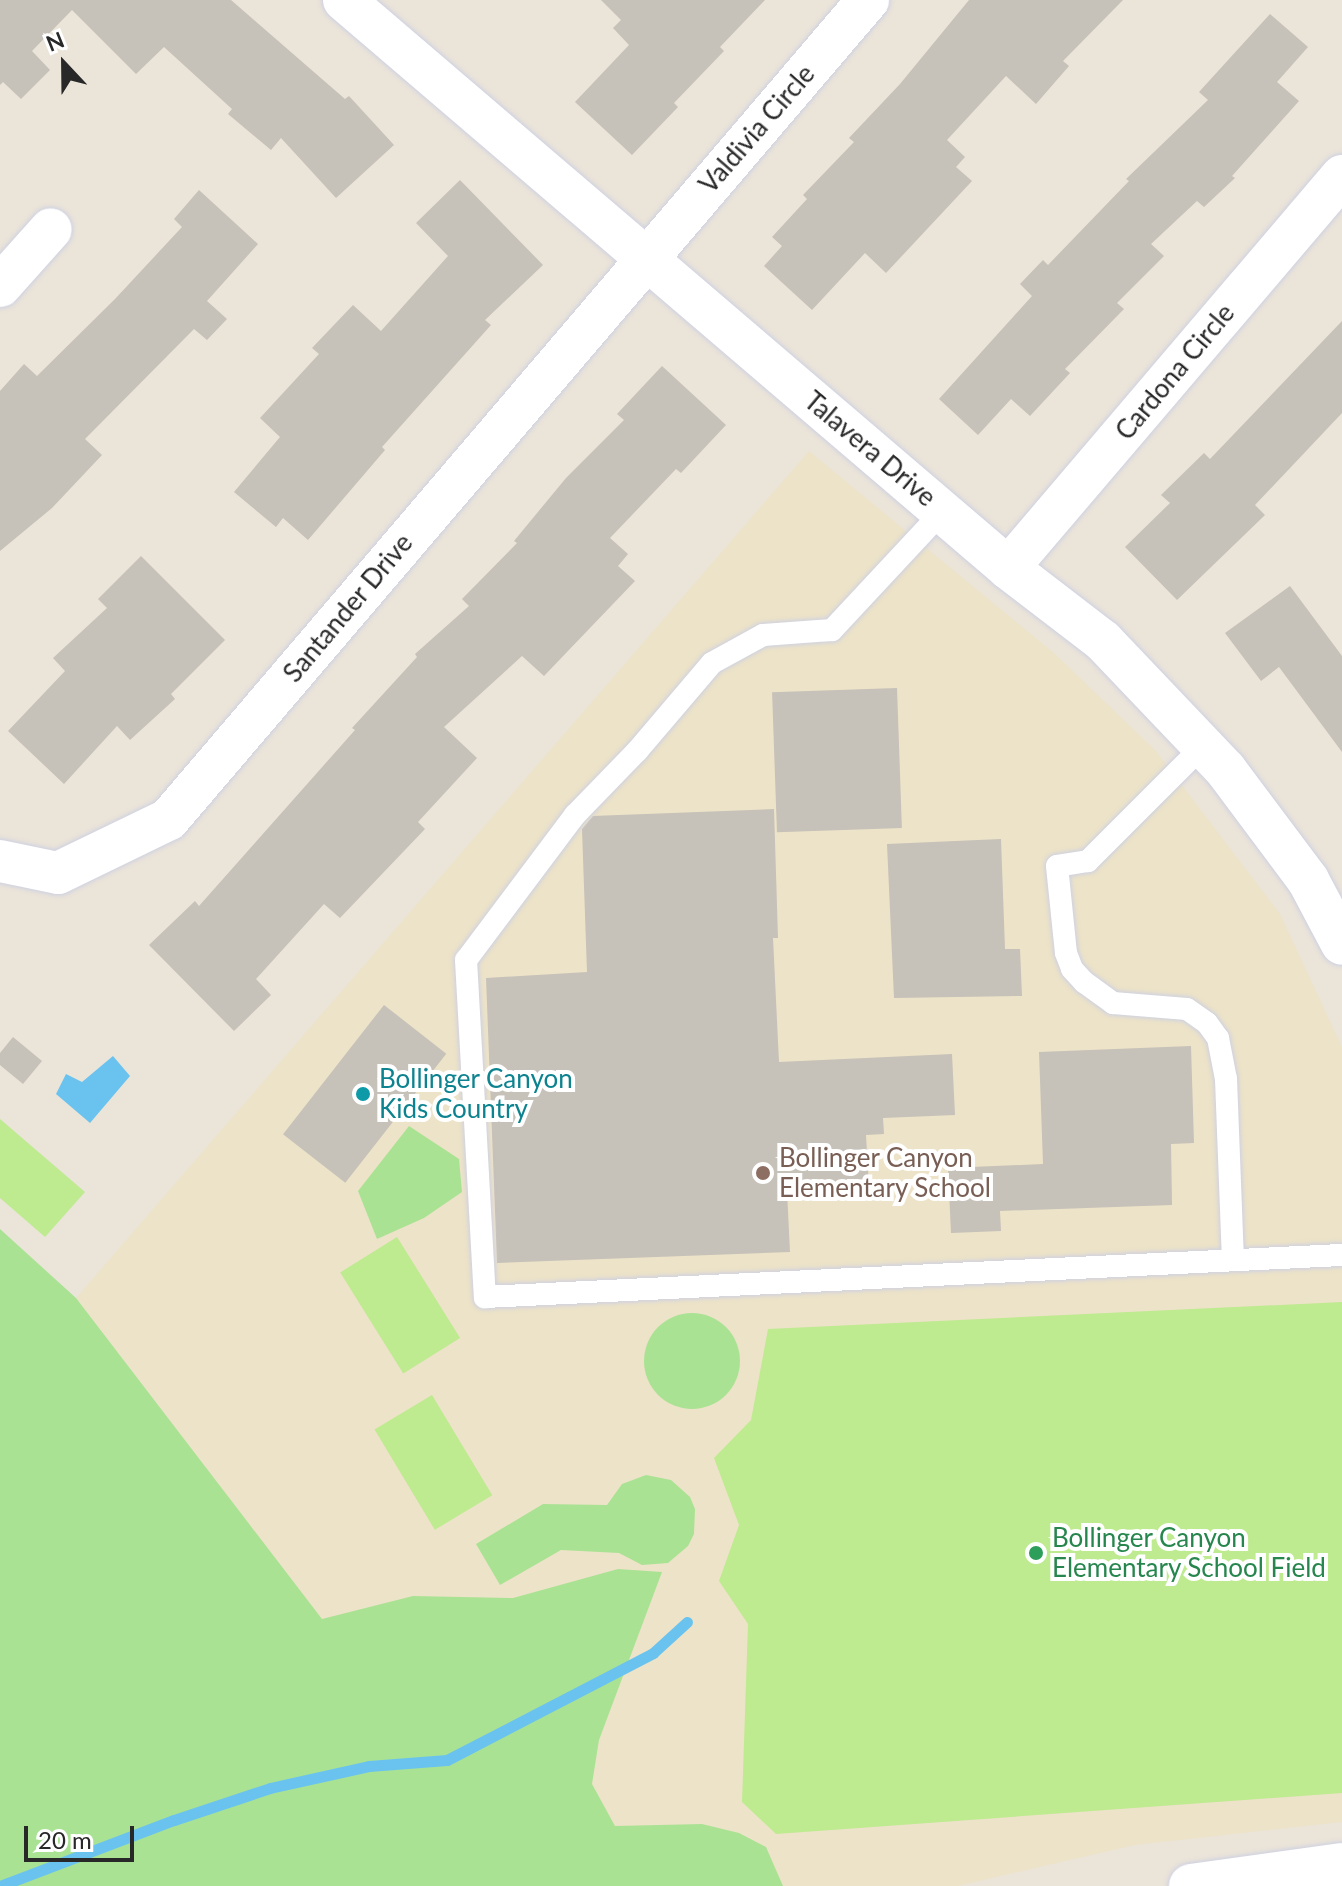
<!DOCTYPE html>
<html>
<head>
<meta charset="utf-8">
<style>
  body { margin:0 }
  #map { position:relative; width:1342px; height:1886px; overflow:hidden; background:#ebe4d9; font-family:Lato,sans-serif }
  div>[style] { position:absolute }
  .education>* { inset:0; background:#ede3c8 }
  .green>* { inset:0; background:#aae294 }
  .round { border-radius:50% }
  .pitch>* { inset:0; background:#beea90; transform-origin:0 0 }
  .water>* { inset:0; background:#6ac3ef }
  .stream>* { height:11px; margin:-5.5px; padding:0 5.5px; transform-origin:5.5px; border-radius:5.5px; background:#6ac3ef }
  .building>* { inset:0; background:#c6c1b9; transform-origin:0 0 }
  .roads { filter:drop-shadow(0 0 2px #ced1e1) drop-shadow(0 0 2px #ced1e1) }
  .service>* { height:22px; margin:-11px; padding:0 11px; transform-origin:11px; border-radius:11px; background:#fff }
  .minor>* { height:42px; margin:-21px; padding:0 21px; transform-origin:21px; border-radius:21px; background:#fff }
  .secondary>* { height:44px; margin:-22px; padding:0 22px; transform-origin:22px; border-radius:22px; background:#fff }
  .dots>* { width:22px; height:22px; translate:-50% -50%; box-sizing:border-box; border:4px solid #fff; border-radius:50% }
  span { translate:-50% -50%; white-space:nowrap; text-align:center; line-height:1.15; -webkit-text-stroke:8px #fff; paint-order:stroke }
  .street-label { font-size:26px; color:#282828 }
  .culture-label { font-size:26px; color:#0d838f }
  .left { translate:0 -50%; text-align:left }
  .education-label { font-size:26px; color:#785e54 }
  .leisure-label { font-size:26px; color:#27864d }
  .north { position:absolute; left:24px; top:24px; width:80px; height:80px; -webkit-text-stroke:6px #fff; paint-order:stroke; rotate:338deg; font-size:22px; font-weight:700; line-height:32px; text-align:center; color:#282828 }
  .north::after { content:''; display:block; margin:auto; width:28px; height:36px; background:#282828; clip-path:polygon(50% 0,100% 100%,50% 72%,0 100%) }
  .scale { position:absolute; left:24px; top:1826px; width:110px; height:36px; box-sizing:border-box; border:4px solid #282828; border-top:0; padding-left:10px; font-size:24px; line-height:28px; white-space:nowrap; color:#282828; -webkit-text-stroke:6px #fff; paint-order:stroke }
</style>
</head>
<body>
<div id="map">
  <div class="education">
    <i style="clip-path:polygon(809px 451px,1055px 654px,1156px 751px,1280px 914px,1342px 1047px,1342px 1822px,1135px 1845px,958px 1886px,526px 1886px,76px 1298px)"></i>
  </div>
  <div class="green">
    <i style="clip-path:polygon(409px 1126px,459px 1159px,462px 1192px,424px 1218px,377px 1239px,358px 1191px)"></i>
    <i style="clip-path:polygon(0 1229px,76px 1298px,322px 1619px,413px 1596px,513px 1598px,618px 1569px,662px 1572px,599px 1740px,592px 1784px,615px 1826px,702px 1824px,739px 1833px,766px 1847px,783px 1886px,0 1886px)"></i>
    <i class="round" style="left:644px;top:1313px;width:96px;height:96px"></i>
    <i style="clip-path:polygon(646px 1475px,671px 1480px,690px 1497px,695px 1509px,694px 1534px,688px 1546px,668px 1563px,642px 1565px,619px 1553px,561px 1550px,500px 1585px,476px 1544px,543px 1504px,607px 1505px,622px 1484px)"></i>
  </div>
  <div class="pitch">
    <i style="clip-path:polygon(0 1119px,85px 1192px,45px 1237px,0 1198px)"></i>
    <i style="left:397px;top:1237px;width:119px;height:67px;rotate:58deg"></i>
    <i style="clip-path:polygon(1342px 1302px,1342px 1793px,776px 1834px,742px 1802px,748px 1624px,719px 1581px,739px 1525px,714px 1458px,751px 1420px,768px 1329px)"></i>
    <i style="left:432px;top:1395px;width:117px;height:67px;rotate:59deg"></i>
  </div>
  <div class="water">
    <i style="clip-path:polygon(113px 1056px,130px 1076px,90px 1123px,56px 1094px,66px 1074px,82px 1082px)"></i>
  </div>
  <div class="stream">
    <i style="left:0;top:1886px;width:186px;rotate:-20.8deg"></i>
    <i style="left:174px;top:1820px;width:101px;rotate:-18.4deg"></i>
    <i style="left:270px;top:1788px;width:101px;rotate:-12.5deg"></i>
    <i style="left:369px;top:1766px;width:78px;rotate:-4.4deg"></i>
    <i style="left:447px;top:1760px;width:232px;rotate:-27.4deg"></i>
    <i style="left:653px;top:1653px;width:46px;rotate:-42.4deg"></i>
  </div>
  <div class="building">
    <i style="clip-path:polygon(0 0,231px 0,345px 99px,349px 96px,394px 145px,336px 198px,281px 138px,271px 150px,228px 114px,232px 109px,164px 47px,136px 74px,72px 10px,32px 51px,50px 70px,21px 99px,3px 82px,0 85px)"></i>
    <i style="clip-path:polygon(601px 0,765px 0,720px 47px,724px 51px,674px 103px,678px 107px,632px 155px,575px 102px,629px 45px,613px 28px,621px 20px)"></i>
    <i style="clip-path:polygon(969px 0,1123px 0,1063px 61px,1069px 66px,1036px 104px,1006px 76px,947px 140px,965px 157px,956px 167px,972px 181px,886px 273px,865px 253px,812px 310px,764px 266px,782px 246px,772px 237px,807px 199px,803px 195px,854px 142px,849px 138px,900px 84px)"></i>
    <i style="clip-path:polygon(1270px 14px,1308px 47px,1277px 82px,1299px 101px,1232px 176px,1235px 178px,1204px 207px,1197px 201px,1151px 244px,1164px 256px,1117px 303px,1124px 309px,1065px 369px,1070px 373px,1030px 416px,1011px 399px,978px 435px,939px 399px,1032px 296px,1020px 284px,1043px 260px,1048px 265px,1129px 181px,1126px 179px,1208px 100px,1199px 92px)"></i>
    <i style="clip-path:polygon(460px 180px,543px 265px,485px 320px,491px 325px,382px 447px,385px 450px,308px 540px,283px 518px,276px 527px,234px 492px,280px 437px,260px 418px,319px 354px,312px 348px,353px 305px,381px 331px,448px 256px,416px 223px)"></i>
    <i style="clip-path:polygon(199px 190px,258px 244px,207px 301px,227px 319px,207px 340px,194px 329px,85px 439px,102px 455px,52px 508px,0 551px,0 391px,24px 364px,37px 376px,115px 299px,182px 227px,174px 219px)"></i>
    <i style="clip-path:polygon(1342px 321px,1342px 413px,1255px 505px,1265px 515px,1177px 600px,1125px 547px,1170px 503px,1161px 495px,1204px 453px,1210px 459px)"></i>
    <i style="clip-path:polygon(662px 366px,726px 425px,681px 473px,676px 469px,610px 538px,628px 554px,618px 566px,635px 581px,544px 676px,522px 656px,444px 727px,477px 758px,418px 822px,425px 829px,340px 918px,324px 904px,256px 979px,271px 995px,234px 1031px,149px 945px,195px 901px,199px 906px,355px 730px,352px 728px,417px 657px,415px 654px,469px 606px,462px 599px,517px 543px,514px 541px,566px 478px,624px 420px,617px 414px)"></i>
    <i style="clip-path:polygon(141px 556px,225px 640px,171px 694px,175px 699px,130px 740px,117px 726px,64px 784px,8px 731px,65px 671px,53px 658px,107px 608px,98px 599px)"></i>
    <i style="clip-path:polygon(1290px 586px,1342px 656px,1342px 752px,1279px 667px,1261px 681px,1225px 633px)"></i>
    <i style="left:897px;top:688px;width:140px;height:125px;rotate:88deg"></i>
    <i style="clip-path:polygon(774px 809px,778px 938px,773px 938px,779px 1062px,952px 1054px,955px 1115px,883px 1118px,884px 1134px,866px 1135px,869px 1187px,787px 1191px,790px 1252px,497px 1263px,486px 978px,587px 972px,582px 829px,593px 816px)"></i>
    <i style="clip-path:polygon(1001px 839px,1005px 949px,1020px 949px,1022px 996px,894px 998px,887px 844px)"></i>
    <i style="left:384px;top:1005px;width:79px;height:164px;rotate:38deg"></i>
    <i style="clip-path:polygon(13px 1037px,42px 1061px,23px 1084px,0 1065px,0 1053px)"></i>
    <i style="clip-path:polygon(1191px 1046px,1194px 1143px,1171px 1144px,1172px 1205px,1000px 1211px,1001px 1231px,951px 1233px,948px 1168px,1043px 1164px,1039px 1052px)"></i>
  </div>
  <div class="roads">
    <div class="service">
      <i style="left:943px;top:511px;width:163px;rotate:133deg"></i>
      <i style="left:832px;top:630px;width:69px;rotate:175.9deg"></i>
      <i style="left:763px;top:635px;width:58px;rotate:151.2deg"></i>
      <i style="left:712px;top:663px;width:116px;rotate:130.4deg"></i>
      <i style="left:637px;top:751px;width:89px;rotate:134.1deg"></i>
      <i style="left:575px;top:815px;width:181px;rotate:126.9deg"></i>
      <i style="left:466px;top:960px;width:338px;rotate:86.8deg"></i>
      <i style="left:485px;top:1297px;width:858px;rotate:-2.81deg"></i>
      <i style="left:1203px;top:746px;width:163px;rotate:135deg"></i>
      <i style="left:1088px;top:861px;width:31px;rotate:171deg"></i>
      <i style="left:1057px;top:866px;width:87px;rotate:84.1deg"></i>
      <i style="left:1066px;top:953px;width:17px;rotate:69deg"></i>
      <i style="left:1072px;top:969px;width:18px;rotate:47deg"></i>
      <i style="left:1084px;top:982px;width:36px;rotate:36deg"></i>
      <i style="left:1113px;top:1003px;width:74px;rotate:4.6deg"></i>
      <i style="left:1187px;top:1009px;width:24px;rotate:35deg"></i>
      <i style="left:1207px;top:1023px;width:19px;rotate:54deg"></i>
      <i style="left:1218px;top:1038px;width:42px;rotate:79deg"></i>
      <i style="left:1226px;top:1079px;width:179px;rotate:87.8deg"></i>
    </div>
    <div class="minor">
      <i style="left:344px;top:0;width:874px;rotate:40.54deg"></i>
      <i style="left:1008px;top:568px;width:120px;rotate:37.5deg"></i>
      <i style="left:1103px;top:641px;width:177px;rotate:46.4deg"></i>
      <i style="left:1225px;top:769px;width:139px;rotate:53.2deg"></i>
      <i style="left:1308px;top:880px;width:72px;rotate:62deg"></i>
      <i style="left:0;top:286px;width:76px;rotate:-48.2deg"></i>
      <i style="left:1008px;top:568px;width:515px;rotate:-49.57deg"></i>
      <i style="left:0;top:861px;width:59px;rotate:11.7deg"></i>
      <i style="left:58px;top:873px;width:123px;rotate:-25.9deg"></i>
      <i style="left:169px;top:819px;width:1077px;rotate:-49.52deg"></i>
    </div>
    <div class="secondary">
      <i style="left:1191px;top:1886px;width:152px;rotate:-7.9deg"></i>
    </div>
  </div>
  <div class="dots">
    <i style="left:363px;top:1094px;background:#0f9aa8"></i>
    <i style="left:763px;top:1173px;background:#8d6e63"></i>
    <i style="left:1036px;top:1553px;background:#2e9e5b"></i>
  </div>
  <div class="street-label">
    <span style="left:757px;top:129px;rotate:-49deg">Valdivia Circle</span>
    <span style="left:1175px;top:372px;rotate:-50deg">Cardona Circle</span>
    <span style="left:870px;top:449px;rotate:40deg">Talavera Drive</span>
    <span style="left:348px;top:608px;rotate:-50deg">Santander Drive</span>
  </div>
  <div class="culture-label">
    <span class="left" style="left:379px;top:1094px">Bollinger Canyon<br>Kids Country</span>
  </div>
  <div class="education-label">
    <span class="left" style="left:779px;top:1173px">Bollinger Canyon<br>Elementary School</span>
  </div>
  <div class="leisure-label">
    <span class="left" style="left:1052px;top:1553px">Bollinger Canyon<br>Elementary School Field</span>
  </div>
  <div class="north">N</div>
  <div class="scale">20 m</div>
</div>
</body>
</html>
